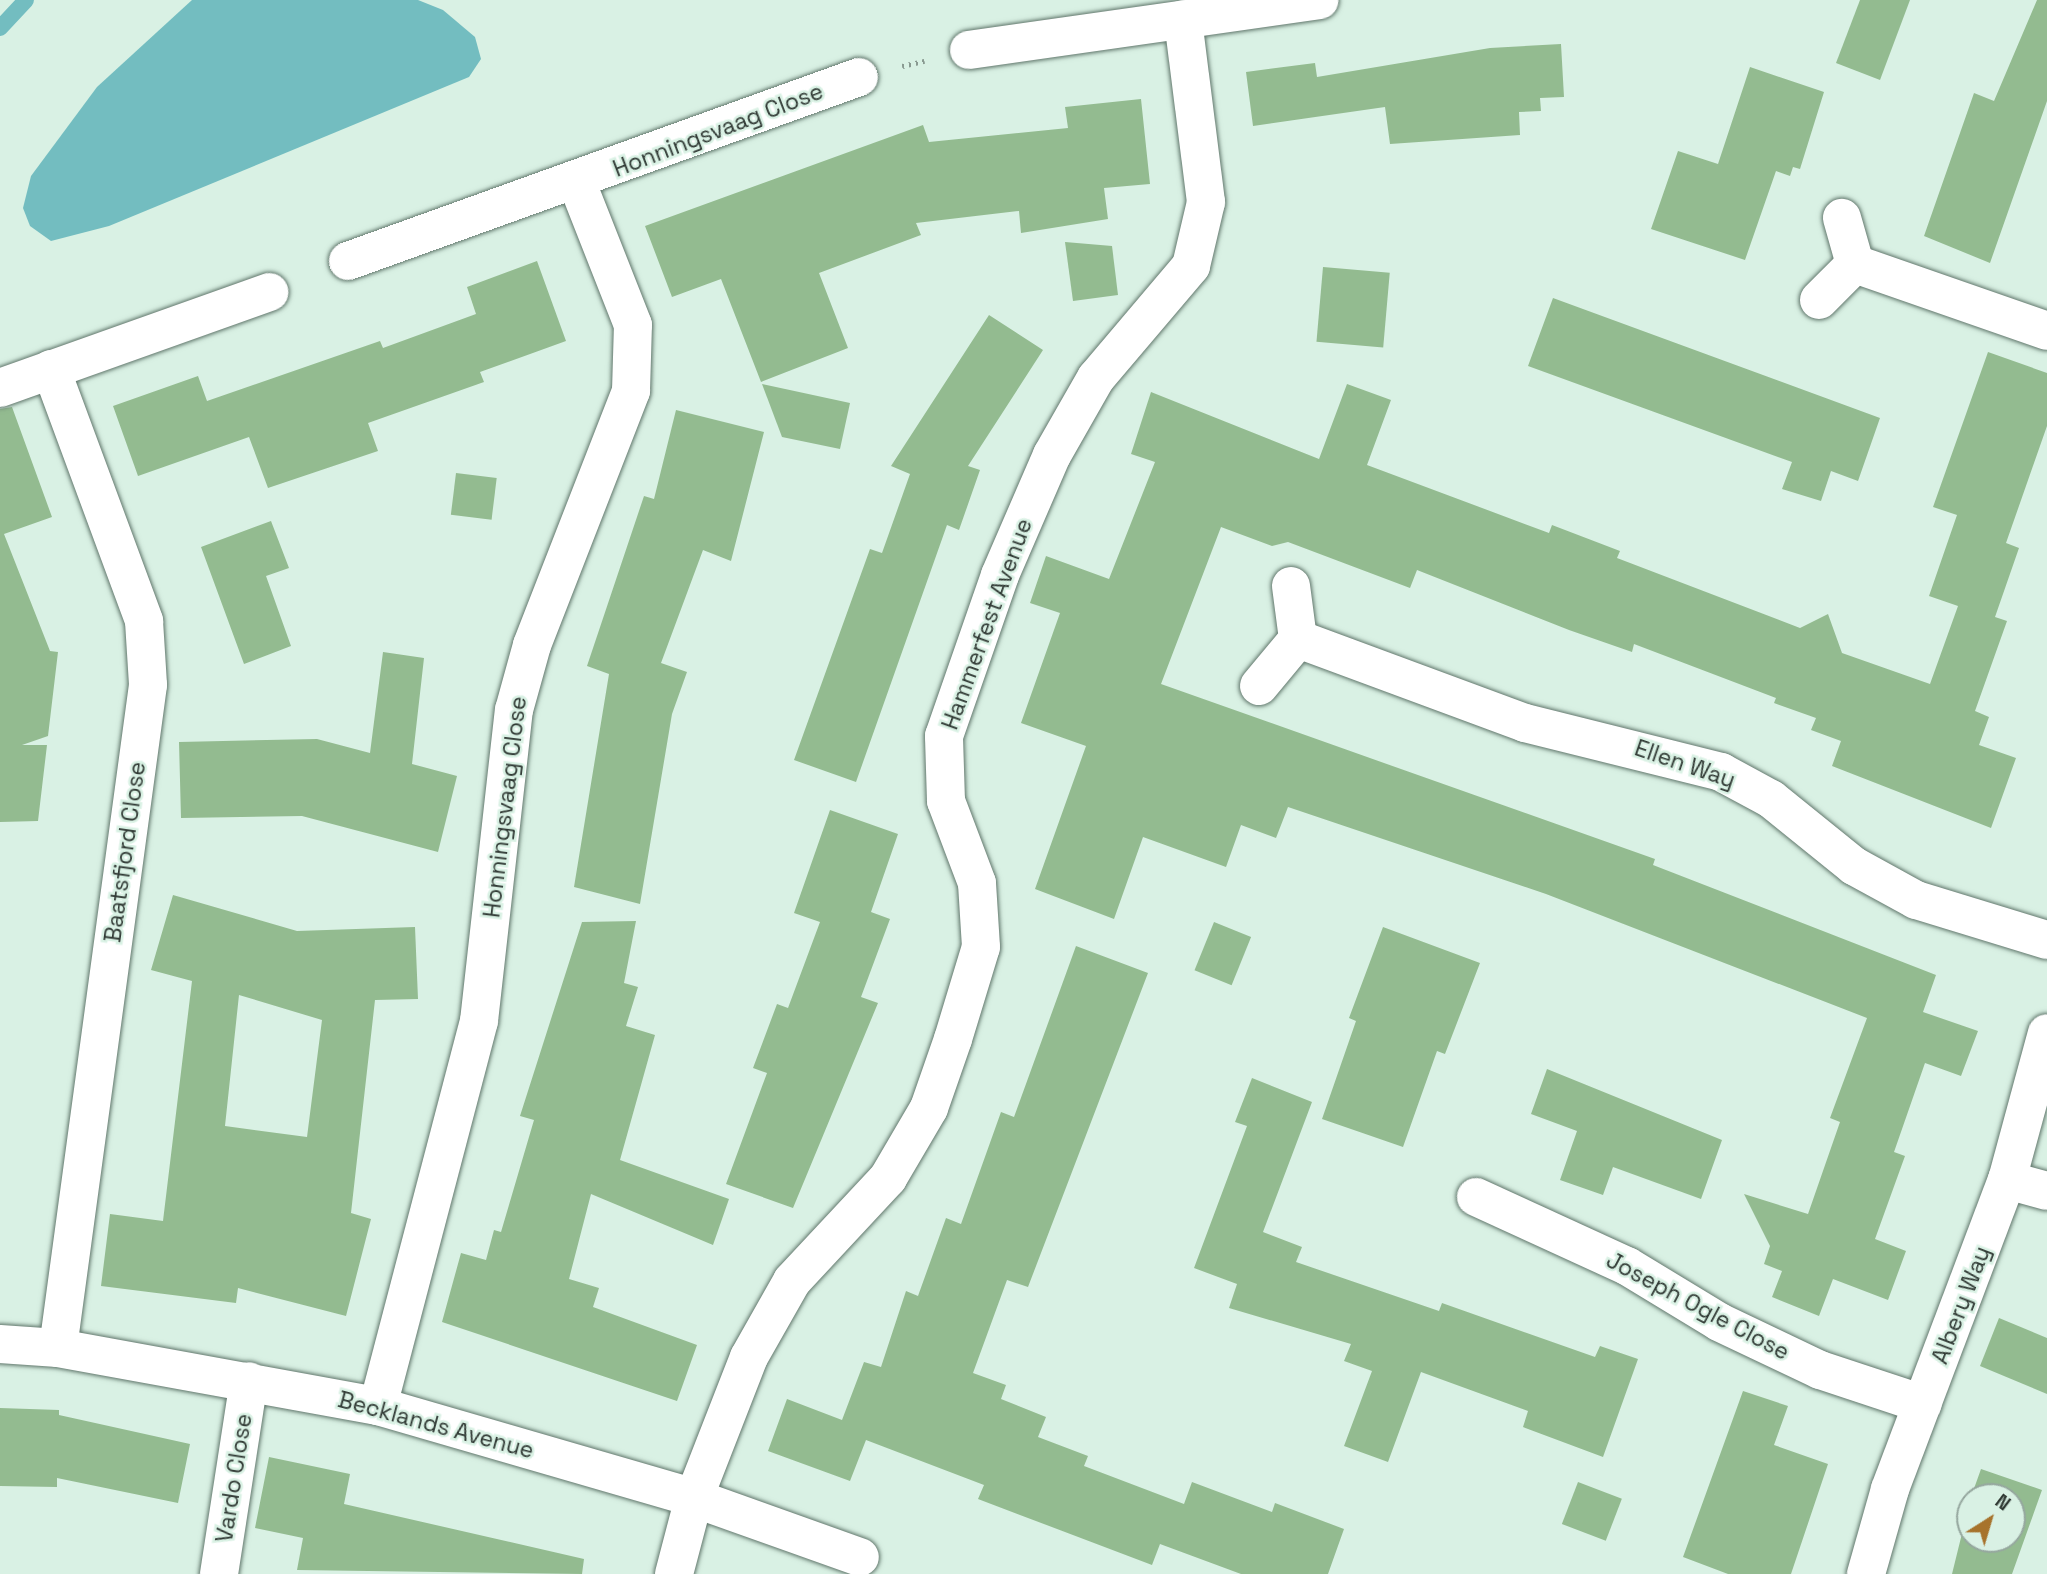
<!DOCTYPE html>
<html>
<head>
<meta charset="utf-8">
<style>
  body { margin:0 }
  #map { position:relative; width:2047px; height:1574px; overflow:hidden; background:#d9f1e4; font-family:"Space Grotesk",sans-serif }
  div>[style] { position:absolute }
  .water>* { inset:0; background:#73bdc0 }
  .stream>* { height:16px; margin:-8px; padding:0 8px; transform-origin:8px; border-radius:8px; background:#73bdc0 }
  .building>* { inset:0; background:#93bb90; transform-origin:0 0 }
  .path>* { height:4.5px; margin-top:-2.25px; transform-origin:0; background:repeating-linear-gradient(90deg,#899a91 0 2px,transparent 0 7px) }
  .roads { filter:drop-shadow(0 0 2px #61776c) drop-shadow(0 0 2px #61776c) }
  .street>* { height:38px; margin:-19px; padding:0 19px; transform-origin:19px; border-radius:19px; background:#fff }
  span { translate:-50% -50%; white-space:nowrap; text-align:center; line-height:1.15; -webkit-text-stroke:5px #d9f1e4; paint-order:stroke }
  .street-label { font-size:23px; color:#303934 }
  .north { position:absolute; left:1956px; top:1483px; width:70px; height:70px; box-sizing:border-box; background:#d9f1e4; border:2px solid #95a79e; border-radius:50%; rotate:37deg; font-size:19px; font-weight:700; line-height:28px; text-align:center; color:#303934 }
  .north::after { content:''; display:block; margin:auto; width:24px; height:32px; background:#a7732c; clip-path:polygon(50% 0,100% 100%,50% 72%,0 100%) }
</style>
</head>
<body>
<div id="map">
  <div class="water">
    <i style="clip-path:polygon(192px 0,418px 0,443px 10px,475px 37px,481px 59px,469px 77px,109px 226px,51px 241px,30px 226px,23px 208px,31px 176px,97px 87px)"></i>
  </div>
  <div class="stream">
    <i style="left:0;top:28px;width:38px;rotate:-47deg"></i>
  </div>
  <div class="building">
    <i style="clip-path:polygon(1860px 0,1910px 0,1880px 80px,1836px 63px)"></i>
    <i style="clip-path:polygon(2037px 0,2047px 0,2047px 101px,1990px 263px,1924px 236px,1974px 93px,1994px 101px)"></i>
    <i style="clip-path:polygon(1561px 44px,1564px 97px,1540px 98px,1541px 111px,1519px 112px,1520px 135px,1390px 144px,1385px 107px,1253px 126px,1246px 72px,1315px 63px,1317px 77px,1490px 48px)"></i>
    <i style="clip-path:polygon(1750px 67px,1824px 92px,1800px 169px,1793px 167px,1790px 176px,1776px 171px,1745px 260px,1651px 229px,1678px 151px,1718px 164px)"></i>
    <i style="clip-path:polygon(1141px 99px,1150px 184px,1104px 188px,1108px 219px,1021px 233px,1019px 211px,916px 223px,921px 235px,819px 273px,848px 348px,761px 382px,721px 279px,672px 297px,645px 226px,923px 125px,929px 142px,1068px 128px,1065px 107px)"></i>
    <i style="clip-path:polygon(1065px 242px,1112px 246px,1118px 295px,1073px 301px)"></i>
    <i style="clip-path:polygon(537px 261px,566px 341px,480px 372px,484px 382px,368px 423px,378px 451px,268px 488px,249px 437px,138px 476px,113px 406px,198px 376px,207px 401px,380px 341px,383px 348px,476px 314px,467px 287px)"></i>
    <i style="left:1323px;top:267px;width:67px;height:75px;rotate:5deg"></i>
    <i style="clip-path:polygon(1553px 298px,1880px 418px,1858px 481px,1831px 471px,1821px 501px,1782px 489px,1792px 462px,1528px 366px)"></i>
    <i style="clip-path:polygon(989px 315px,1043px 350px,968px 466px,980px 470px,959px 530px,947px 525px,856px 782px,794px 760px,870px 549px,882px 553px,910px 474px,891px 466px)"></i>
    <i style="clip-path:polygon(1988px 352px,2047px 373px,2047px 426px,2006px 543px,2019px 548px,1995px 617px,2007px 621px,1975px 711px,1989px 717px,1979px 745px,2016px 758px,1991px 828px,1832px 766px,1841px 741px,1811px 730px,1816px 718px,1774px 703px,1776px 698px,1634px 644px,1632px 652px,1569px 630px,1417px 570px,1410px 588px,1288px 542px,1272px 546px,1221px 527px,1161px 684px,1655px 859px,1653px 865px,1936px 975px,1923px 1012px,1978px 1031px,1961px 1076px,1925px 1063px,1894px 1152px,1905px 1156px,1875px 1239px,1906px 1251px,1888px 1300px,1833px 1279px,1819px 1316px,1772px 1297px,1782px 1271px,1764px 1264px,1770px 1246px,1744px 1194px,1808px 1214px,1840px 1122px,1830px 1118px,1867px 1018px,1546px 894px,1288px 807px,1276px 838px,1241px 825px,1226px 867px,1143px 837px,1114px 919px,1035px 889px,1086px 746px,1021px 723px,1060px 613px,1030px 603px,1046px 556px,1109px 579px,1155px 462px,1131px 454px,1151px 392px,1319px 459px,1347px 384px,1391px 400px,1367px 465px,1549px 533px,1552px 525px,1620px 551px,1617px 558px,1800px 628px,1828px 614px,1842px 653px,1930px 684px,1958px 606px,1929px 596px,1957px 515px,1933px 507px)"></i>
    <i style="clip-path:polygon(762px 384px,850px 403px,840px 449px,782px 437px)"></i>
    <i style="clip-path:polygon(12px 407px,52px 517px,4px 534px,50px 651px,58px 652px,48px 736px,22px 745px,47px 745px,38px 821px,0 822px,0 409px)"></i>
    <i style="clip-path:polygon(676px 410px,764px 432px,731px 561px,703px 550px,661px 663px,687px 672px,672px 714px,640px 904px,574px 887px,609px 674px,587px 666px,644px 496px,654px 499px)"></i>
    <i style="left:456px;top:473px;width:41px;height:42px;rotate:7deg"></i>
    <i style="clip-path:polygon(271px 521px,289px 568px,266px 576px,291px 646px,244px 664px,201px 547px)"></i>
    <i style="clip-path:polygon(383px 652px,424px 658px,412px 764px,457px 776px,438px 852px,302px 816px,181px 818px,179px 742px,317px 739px,370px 753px)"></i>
    <i style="clip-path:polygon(830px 810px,898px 834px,871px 912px,890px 919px,861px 997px,878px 1003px,793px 1208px,726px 1184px,767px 1073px,753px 1068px,777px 1004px,788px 1008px,820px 922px,794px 913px)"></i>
    <i style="clip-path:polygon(evenodd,173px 895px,297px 931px,415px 927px,418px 999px,375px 1000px,351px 1213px,371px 1219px,346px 1316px,238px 1288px,236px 1303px,101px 1286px,110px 1214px,163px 1221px,192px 981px,151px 970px,173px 895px,239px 995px,322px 1020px,307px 1137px,225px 1126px,239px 995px)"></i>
    <i style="clip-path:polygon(636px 921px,624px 983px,638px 987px,626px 1026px,655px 1035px,620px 1160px,729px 1199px,713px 1245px,591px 1194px,569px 1279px,599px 1288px,593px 1307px,697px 1345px,677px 1401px,442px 1322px,461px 1253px,486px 1260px,494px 1230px,501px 1232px,534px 1120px,520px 1116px,582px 922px)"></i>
    <i style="left:1214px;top:922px;width:40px;height:52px;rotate:22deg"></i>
    <i style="clip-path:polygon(1383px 927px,1480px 963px,1445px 1054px,1437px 1051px,1403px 1147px,1322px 1119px,1356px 1021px,1349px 1018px)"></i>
    <i style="clip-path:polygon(1076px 946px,1148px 973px,1028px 1287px,1007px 1280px,973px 1373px,1006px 1385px,1001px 1399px,1046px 1417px,1038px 1437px,1088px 1456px,1084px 1466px,1184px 1504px,1192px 1482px,1272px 1512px,1275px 1503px,1344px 1529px,1328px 1574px,1241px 1574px,1160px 1544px,1152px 1565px,978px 1499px,984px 1485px,866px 1440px,850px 1481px,768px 1451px,787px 1399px,842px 1420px,864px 1362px,881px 1367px,906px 1291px,918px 1296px,946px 1218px,961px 1224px,1001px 1112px,1014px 1117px)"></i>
    <i style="clip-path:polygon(1547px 1069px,1722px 1140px,1701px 1199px,1613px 1167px,1603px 1195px,1560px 1180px,1577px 1131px,1531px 1114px)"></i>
    <i style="clip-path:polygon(1252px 1078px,1312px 1102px,1263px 1232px,1302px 1247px,1296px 1262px,1439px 1311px,1442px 1303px,1595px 1357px,1600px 1346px,1638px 1359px,1603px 1457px,1523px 1427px,1528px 1411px,1421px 1372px,1388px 1462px,1344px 1446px,1372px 1371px,1344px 1361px,1351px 1344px,1229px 1308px,1237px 1284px,1194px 1268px,1247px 1126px,1235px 1122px)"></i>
    <i style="clip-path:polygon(1999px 1318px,2047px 1338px,2047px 1394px,1980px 1366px)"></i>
    <i style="clip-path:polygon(1743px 1391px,1788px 1406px,1774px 1445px,1828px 1464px,1791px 1574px,1728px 1574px,1683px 1557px)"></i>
    <i style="clip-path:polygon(0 1408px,59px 1410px,59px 1415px,190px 1444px,178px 1503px,57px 1478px,57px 1487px,0 1486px)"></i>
    <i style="clip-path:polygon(269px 1457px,350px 1474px,344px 1504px,584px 1559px,582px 1574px,297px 1570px,303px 1538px,255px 1528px)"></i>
    <i style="clip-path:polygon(1981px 1469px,2042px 1490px,2012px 1574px,1952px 1574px,1970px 1501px,1970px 1539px,2012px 1539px,2012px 1497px,1971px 1497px)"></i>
    <i style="left:1578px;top:1482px;width:47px;height:45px;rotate:21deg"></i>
  </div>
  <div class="path">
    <i style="left:902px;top:66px;width:23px;rotate:-13deg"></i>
  </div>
  <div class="roads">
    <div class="street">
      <i style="left:969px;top:50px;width:354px;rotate:-8.1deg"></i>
      <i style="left:348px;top:261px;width:543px;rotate:-19.8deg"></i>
      <i style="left:1855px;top:264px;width:203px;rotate:19.2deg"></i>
      <i style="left:1819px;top:300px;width:51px;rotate:-45deg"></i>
      <i style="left:1855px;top:264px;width:48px;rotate:-105.8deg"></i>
      <i style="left:51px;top:369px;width:269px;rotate:69.7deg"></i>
      <i style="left:144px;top:621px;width:64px;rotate:86.4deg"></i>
      <i style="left:148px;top:685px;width:669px;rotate:97.73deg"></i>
      <i style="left:0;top:388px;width:286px;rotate:-19.6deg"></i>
      <i style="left:1291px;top:586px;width:53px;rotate:82.5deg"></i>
      <i style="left:1298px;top:639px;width:242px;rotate:20.3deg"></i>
      <i style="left:1525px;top:723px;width:202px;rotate:14deg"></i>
      <i style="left:1721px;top:772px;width:57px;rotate:28.4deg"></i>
      <i style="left:1771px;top:799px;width:107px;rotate:38.9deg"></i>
      <i style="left:1854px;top:866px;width:71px;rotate:28.7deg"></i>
      <i style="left:1916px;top:900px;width:137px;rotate:17deg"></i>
      <i style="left:1259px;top:686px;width:61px;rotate:-50.3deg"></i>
      <i style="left:2007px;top:1180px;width:41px;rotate:15.4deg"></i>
      <i style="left:1476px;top:1197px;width:166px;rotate:24.6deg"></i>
      <i style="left:1627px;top:1266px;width:108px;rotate:31.3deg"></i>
      <i style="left:1719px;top:1322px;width:112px;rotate:25.4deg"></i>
      <i style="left:1820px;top:1370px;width:108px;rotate:18.3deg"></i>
      <i style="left:0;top:1344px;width:58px;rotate:3.9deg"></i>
      <i style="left:58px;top:1348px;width:325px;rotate:10.3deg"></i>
      <i style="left:378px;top:1406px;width:329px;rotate:16.2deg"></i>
      <i style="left:694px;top:1498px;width:176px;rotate:19.6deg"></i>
      <i style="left:378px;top:1406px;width:398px;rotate:-75.3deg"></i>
      <i style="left:479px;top:1021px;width:313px;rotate:-83.6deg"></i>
      <i style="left:514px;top:710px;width:67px;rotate:-74.5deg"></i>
      <i style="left:532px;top:645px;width:273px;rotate:-68.7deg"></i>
      <i style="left:631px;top:391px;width:66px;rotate:-88.3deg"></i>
      <i style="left:633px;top:325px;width:153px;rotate:-111.5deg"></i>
      <i style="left:219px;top:1574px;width:195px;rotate:-81.2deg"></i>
      <i style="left:674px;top:1574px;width:79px;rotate:-75.3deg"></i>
      <i style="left:694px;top:1498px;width:151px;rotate:-68.7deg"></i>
      <i style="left:749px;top:1357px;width:87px;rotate:-60.5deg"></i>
      <i style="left:792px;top:1281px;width:141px;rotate:-47deg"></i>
      <i style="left:888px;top:1178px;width:81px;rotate:-59.6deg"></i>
      <i style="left:929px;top:1108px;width:73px;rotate:-70.8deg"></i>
      <i style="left:953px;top:1039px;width:96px;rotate:-73.1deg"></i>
      <i style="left:981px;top:947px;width:64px;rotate:-93.6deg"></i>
      <i style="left:977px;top:883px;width:88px;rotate:-110.7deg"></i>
      <i style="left:946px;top:801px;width:65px;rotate:-91.8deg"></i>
      <i style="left:944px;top:736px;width:170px;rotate:-70.8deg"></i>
      <i style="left:1000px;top:575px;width:131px;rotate:-66.6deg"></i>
      <i style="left:1052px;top:455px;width:89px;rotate:-60.3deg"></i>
      <i style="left:1096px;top:378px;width:147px;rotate:-49.7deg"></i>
      <i style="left:1191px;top:266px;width:66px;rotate:-76.8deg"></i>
      <i style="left:1206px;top:202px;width:184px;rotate:-97.2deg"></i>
      <i style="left:1866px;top:1574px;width:88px;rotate:-74.2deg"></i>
      <i style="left:1890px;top:1489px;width:330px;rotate:-69.3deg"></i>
      <i style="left:2007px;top:1180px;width:152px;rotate:-74.8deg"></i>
    </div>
  </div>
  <div class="street-label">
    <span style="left:718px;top:130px;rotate:-21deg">Honningsvaag Close</span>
    <span style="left:987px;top:624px;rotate:-70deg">Hammerfest Avenue</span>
    <span style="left:1685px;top:764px;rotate:19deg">Ellen Way</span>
    <span style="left:505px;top:807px;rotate:-83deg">Honningsvaag Close</span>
    <span style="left:125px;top:852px;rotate:-82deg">Baatsfjord Close</span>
    <span style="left:1961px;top:1305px;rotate:-69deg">Albery Way</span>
    <span style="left:1698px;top:1306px;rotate:28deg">Joseph Ogle Close</span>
    <span style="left:436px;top:1425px;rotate:15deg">Becklands Avenue</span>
    <span style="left:234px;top:1478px;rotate:-81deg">Vardo Close</span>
  </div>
  <div class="north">N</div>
</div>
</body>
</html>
